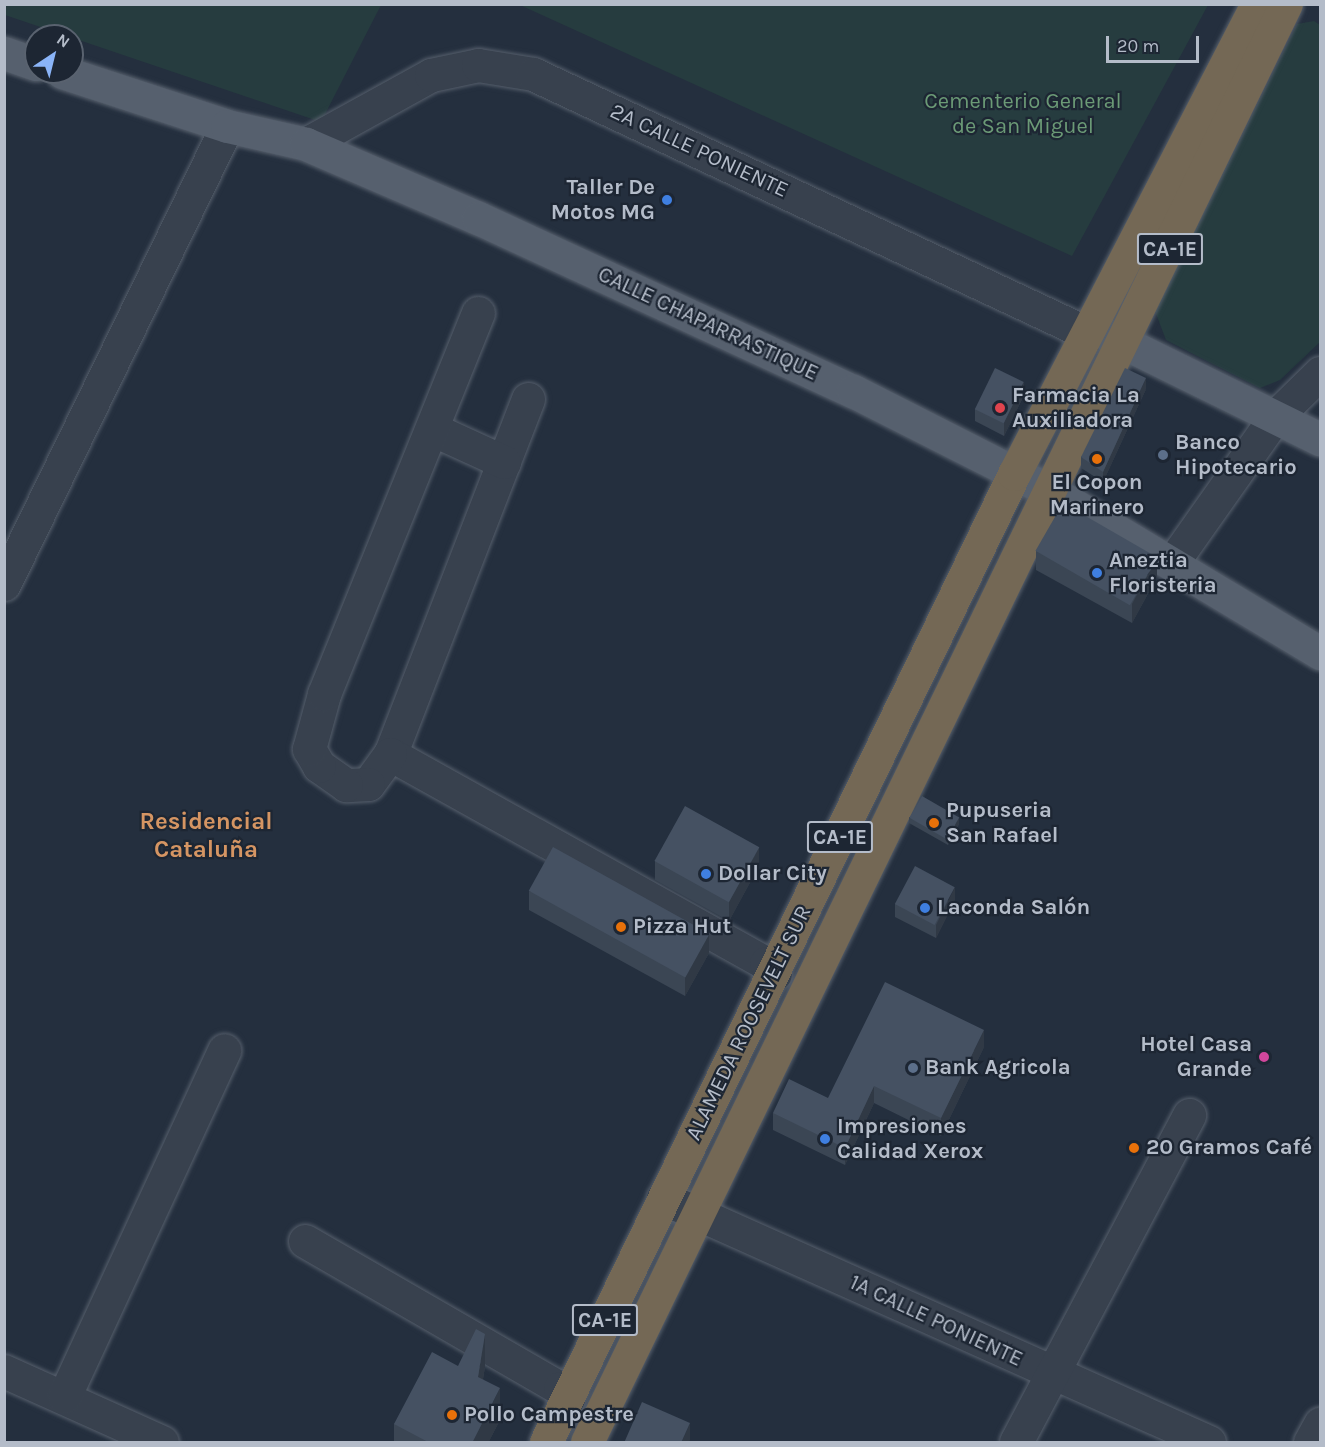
<!DOCTYPE html>
<html>
<head>
<meta charset="utf-8">
<style>
  body { margin:0 }
  #map { position:relative; width:1325px; height:1447px; overflow:hidden; background:#242f3e; font-family:Karla,sans-serif }
  div>[style] { position:absolute }
  .green>* { inset:0; background:#263c3f }
  .roads { filter:drop-shadow(0 0 2px #565f6c) drop-shadow(0 0 2px #565f6c) }
  .minor>* { height:33px; margin:-16.5px; padding:0 16.5px; transform-origin:16.5px; border-radius:16.5px; background:#38414e }
  .major>* { height:33px; margin:-16.5px; padding:0 16.5px; transform-origin:16.5px; border-radius:16.5px; background:#56606e }
  .highway>* { height:33px; margin:-16.5px; padding:0 16.5px; transform-origin:16.5px; border-radius:16.5px; background:#746855 }
  .wall>* { inset:0; background:#3b4654 }
  .shaded-wall>* { inset:0; background:#303945 }
  .building>* { inset:0; background:#455162; transform-origin:0 0 }
  .dots>* { width:16px; height:16px; translate:-50% -50%; box-sizing:border-box; border:3px solid #1d2633; border-radius:50% }
  span { translate:-50% -50%; white-space:nowrap; text-align:center; line-height:1.15; -webkit-text-stroke:4.5px #1d2633; paint-order:stroke }
  .shield-label span { padding:2px 4px; background:#1d2633; border:2px solid; border-radius:4px; -webkit-text-stroke-width:0 }
  .shield-label { font-size:21px; color:#b4bcc9; font-weight:700 }
  .park-label { font-size:22px; color:#6b9a76 }
  .street-label { font-size:22px; color:#b4bcc9 }
  .poi-label { font-size:22px; color:#b4bcc9; font-weight:700 }
  .right { translate:-100% -50%; text-align:right }
  .left { translate:0 -50%; text-align:left }
  .neighbourhood-label { font-size:24px; color:#d59563; font-weight:700 }
  .frame { position:absolute; inset:0; border:6px solid #b4bcc9; pointer-events:none }
  .north { position:absolute; left:24px; top:24px; width:60px; height:60px; box-sizing:border-box; background:#1d2633; border:2px solid #59626f; border-radius:50%; rotate:35deg; font-size:16px; font-weight:700; line-height:24px; text-align:center; color:#b4bcc9 }
  .north::after { content:''; display:block; margin:auto; width:21px; height:27px; background:#8ab4f8; clip-path:polygon(50% 0,100% 100%,50% 72%,0 100%) }
  .scale { position:absolute; left:1106px; top:36px; width:93px; height:27px; box-sizing:border-box; border:3px solid #b4bcc9; border-top:0; padding-left:8px; font-size:18px; line-height:21px; white-space:nowrap; color:#b4bcc9; -webkit-text-stroke:4px #1d2633; paint-order:stroke }
</style>
</head>
<body>
<div id="map">
  <div class="green">
    <i style="clip-path:polygon(5px 4px,381px 5px,321px 122px,5px 15px)"></i>
    <i style="clip-path:polygon(520px 5px,1208px 5px,1072px 256px)"></i>
    <i style="clip-path:polygon(1314px 21px,1320px 25px,1320px 342px,1280px 380px,1260px 388px,1166px 340px,1155px 311px,1297px 24px)"></i>
  </div>
  <div class="roads">
    <div class="minor">
      <i style="left:306px;top:144px;width:143px;rotate:-28.9deg"></i>
      <i style="left:431px;top:75px;width:48px;rotate:-12deg"></i>
      <i style="left:478px;top:65px;width:56px;rotate:9.3deg"></i>
      <i style="left:533px;top:74px;width:614px;rotate:25.06deg"></i>
      <i style="left:528px;top:399px;width:381px;rotate:111.2deg"></i>
      <i style="left:390px;top:754px;width:430px;rotate:29.1deg"></i>
      <i style="left:766px;top:963px;width:14px;rotate:51deg"></i>
      <i style="left:434px;top:430px;width:77px;rotate:24.6deg"></i>
      <i style="left:1172px;top:563px;width:179px;rotate:-54.8deg"></i>
      <i style="left:1275px;top:417px;width:63px;rotate:-44.4deg"></i>
      <i style="left:4px;top:584px;width:509px;rotate:-64.04deg"></i>
      <i style="left:390px;top:754px;width:37px;rotate:126deg"></i>
      <i style="left:368px;top:784px;width:22px;rotate:177deg"></i>
      <i style="left:346px;top:785px;width:33px;rotate:-145deg"></i>
      <i style="left:319px;top:766px;width:20px;rotate:-120deg"></i>
      <i style="left:309px;top:749px;width:57px;rotate:-74.7deg"></i>
      <i style="left:324px;top:694px;width:411px;rotate:-68deg"></i>
      <i style="left:663px;top:1198px;width:598px;rotate:24.08deg"></i>
      <i style="left:305px;top:1241px;width:294px;rotate:30deg"></i>
      <i style="left:560px;top:1388px;width:13px;rotate:51deg"></i>
      <i style="left:4px;top:1371px;width:173px;rotate:24.2deg"></i>
      <i style="left:64px;top:1397px;width:382px;rotate:-65.2deg"></i>
      <i style="left:1016px;top:1442px;width:370px;rotate:-62.1deg"></i>
      <i style="left:1310px;top:1442px;width:21px;rotate:-61deg"></i>
    </div>
    <div class="major">
      <i style="left:4px;top:53px;width:34px;rotate:19deg"></i>
      <i style="left:62px;top:72px;width:174px;rotate:18.1deg"></i>
      <i style="left:227px;top:126px;width:81px;rotate:12.8deg"></i>
      <i style="left:306px;top:144px;width:187px;rotate:23.3deg"></i>
      <i style="left:478px;top:218px;width:413px;rotate:24.8deg"></i>
      <i style="left:853px;top:391px;width:223px;rotate:26.9deg"></i>
      <i style="left:1052px;top:492px;width:313px;rotate:31deg"></i>
      <i style="left:1096px;top:329px;width:250px;rotate:26.2deg"></i>
    </div>
    <div class="highway">
      <i style="left:546px;top:1442px;width:1075px;rotate:-64.2deg"></i>
      <i style="left:1014px;top:474px;width:529px;rotate:-62.66deg"></i>
      <i style="left:587px;top:1442px;width:1599px;rotate:-64.08deg"></i>
    </div>
  </div>
  <div class="wall">
    <i style="clip-path:polygon(1146px 389px,1103px 482px,1081px 468px,1081px 457px)"></i>
    <i style="clip-path:polygon(1024px 395px,1004px 436px,975px 421px,975px 409px)"></i>
    <i style="clip-path:polygon(1036px 551px,1157px 577px,1132px 623px,1036px 570px)"></i>
    <i style="clip-path:polygon(909px 817px,959px 824px,948px 845px,909px 823px)"></i>
    <i style="clip-path:polygon(655px 861px,759px 866px,729px 921px,655px 880px)"></i>
    <i style="clip-path:polygon(529px 891px,709px 953px,685px 996px,529px 910px)"></i>
    <i style="clip-path:polygon(955px 900px,936px 938px,895px 917px,895px 904px)"></i>
    <i style="clip-path:polygon(984px 1047px,941px 1136px,874px 1103px,845px 1165px,773px 1130px,773px 1113px,828px 1098px)"></i>
    <i style="clip-path:polygon(458px 1366px,485px 1367px,483px 1379px,500px 1420px,488px 1443px,394px 1443px,394px 1424px)"></i>
  </div>
  <div class="shaded-wall">
    <i style="clip-path:polygon(1146px 378px,1146px 389px,1103px 482px,1103px 472px)"></i>
    <i style="clip-path:polygon(1024px 382px,1024px 395px,1004px 436px,1004px 423px)"></i>
    <i style="clip-path:polygon(1157px 558px,1157px 577px,1132px 623px,1132px 604px)"></i>
    <i style="clip-path:polygon(959px 817px,959px 824px,948px 845px,948px 838px)"></i>
    <i style="clip-path:polygon(759px 847px,759px 866px,729px 921px,729px 902px)"></i>
    <i style="clip-path:polygon(955px 887px,955px 900px,936px 938px,936px 925px)"></i>
    <i style="clip-path:polygon(709px 934px,709px 953px,685px 996px,685px 977px)"></i>
    <i style="clip-path:polygon(984px 1030px,984px 1047px,941px 1136px,941px 1118px)"></i>
    <i style="clip-path:polygon(874px 1086px,874px 1103px,845px 1165px,845px 1148px)"></i>
    <i style="clip-path:polygon(485px 1334px,485px 1367px,478px 1409px,478px 1377px)"></i>
    <i style="clip-path:polygon(500px 1388px,500px 1420px,488px 1443px,472px 1443px)"></i>
    <i style="clip-path:polygon(690px 1423px,690px 1440px,689px 1443px,681px 1443px)"></i>
  </div>
  <div class="building">
    <i style="left:995px;top:368px;width:32px;height:46px;rotate:26deg"></i>
    <i style="clip-path:polygon(1125px 368px,1146px 378px,1103px 472px,1081px 457px)"></i>
    <i style="left:1063px;top:503px;width:109px;height:55px;rotate:30deg"></i>
    <i style="left:922px;top:796px;width:43px;height:25px;rotate:30deg"></i>
    <i style="left:685px;top:806px;width:85px;height:63px;rotate:29deg"></i>
    <i style="left:553px;top:847px;width:179px;height:50px;rotate:29deg"></i>
    <i style="left:915px;top:866px;width:45px;height:43px;rotate:28deg"></i>
    <i style="clip-path:polygon(885px 982px,984px 1030px,941px 1118px,874px 1086px,845px 1148px,773px 1113px,789px 1079px,828px 1098px)"></i>
    <i style="clip-path:polygon(476px 1329px,485px 1334px,478px 1377px,500px 1388px,472px 1443px,430px 1443px,394px 1424px,432px 1352px,458px 1366px)"></i>
    <i style="clip-path:polygon(642px 1402px,690px 1423px,681px 1443px,624px 1443px)"></i>
  </div>
  <div class="dots">
    <i style="left:667px;top:200px;background:#3f7fe0"></i>
    <i style="left:1000px;top:408px;background:#e0444e"></i>
    <i style="left:1163px;top:455px;background:#5c6f8a"></i>
    <i style="left:1097px;top:459px;background:#e8710a"></i>
    <i style="left:1097px;top:573px;background:#3f7fe0"></i>
    <i style="left:934px;top:823px;background:#e8710a"></i>
    <i style="left:706px;top:874px;background:#3f7fe0"></i>
    <i style="left:925px;top:908px;background:#3f7fe0"></i>
    <i style="left:621px;top:927px;background:#e8710a"></i>
    <i style="left:1264px;top:1057px;background:#d1479c"></i>
    <i style="left:913px;top:1068px;background:#5c6f8a"></i>
    <i style="left:825px;top:1139px;background:#3f7fe0"></i>
    <i style="left:1134px;top:1148px;background:#e8710a"></i>
    <i style="left:452px;top:1415px;background:#e8710a"></i>
  </div>
  <div class="shield-label">
    <span style="left:1170px;top:249px">CA-1E</span>
    <span style="left:840px;top:837px">CA-1E</span>
    <span style="left:605px;top:1320px">CA-1E</span>
  </div>
  <div class="park-label">
    <span style="left:1023px;top:114px">Cementerio General<br>de San Miguel</span>
  </div>
  <div class="street-label">
    <span style="left:699px;top:151px;rotate:25deg">2A CALLE PONIENTE</span>
    <span style="left:708px;top:324px;rotate:25deg">CALLE CHAPARRASTIQUE</span>
    <span style="left:749px;top:1023px;rotate:-64deg">ALAMEDA ROOSEVELT SUR</span>
    <span style="left:936px;top:1321px;rotate:25deg">1A CALLE PONIENTE</span>
  </div>
  <div class="poi-label">
    <span class="right" style="left:655px;top:200px">Taller De<br>Motos MG</span>
    <span class="left" style="left:1012px;top:408px">Farmacia La<br>Auxiliadora</span>
    <span class="left" style="left:1175px;top:455px">Banco<br>Hipotecario</span>
    <span style="left:1097px;top:495px">El Copon<br>Marinero</span>
    <span class="left" style="left:1109px;top:573px">Aneztia<br>Floristeria</span>
    <span class="left" style="left:946px;top:823px">Pupuseria<br>San Rafael</span>
    <span class="left" style="left:718px;top:874px">Dollar City</span>
    <span class="left" style="left:937px;top:908px">Laconda Salón</span>
    <span class="left" style="left:633px;top:927px">Pizza Hut</span>
    <span class="right" style="left:1252px;top:1057px">Hotel Casa<br>Grande</span>
    <span class="left" style="left:925px;top:1068px">Bank Agricola</span>
    <span class="left" style="left:837px;top:1139px">Impresiones<br>Calidad Xerox</span>
    <span class="left" style="left:1146px;top:1148px">20 Gramos Café</span>
    <span class="left" style="left:464px;top:1415px">Pollo Campestre</span>
  </div>
  <div class="neighbourhood-label">
    <span style="left:206px;top:836px">Residencial<br>Cataluña</span>
  </div>
  <div class="frame"></div>
  <div class="north">N</div>
  <div class="scale">20 m</div>
</div>
</body>
</html>
